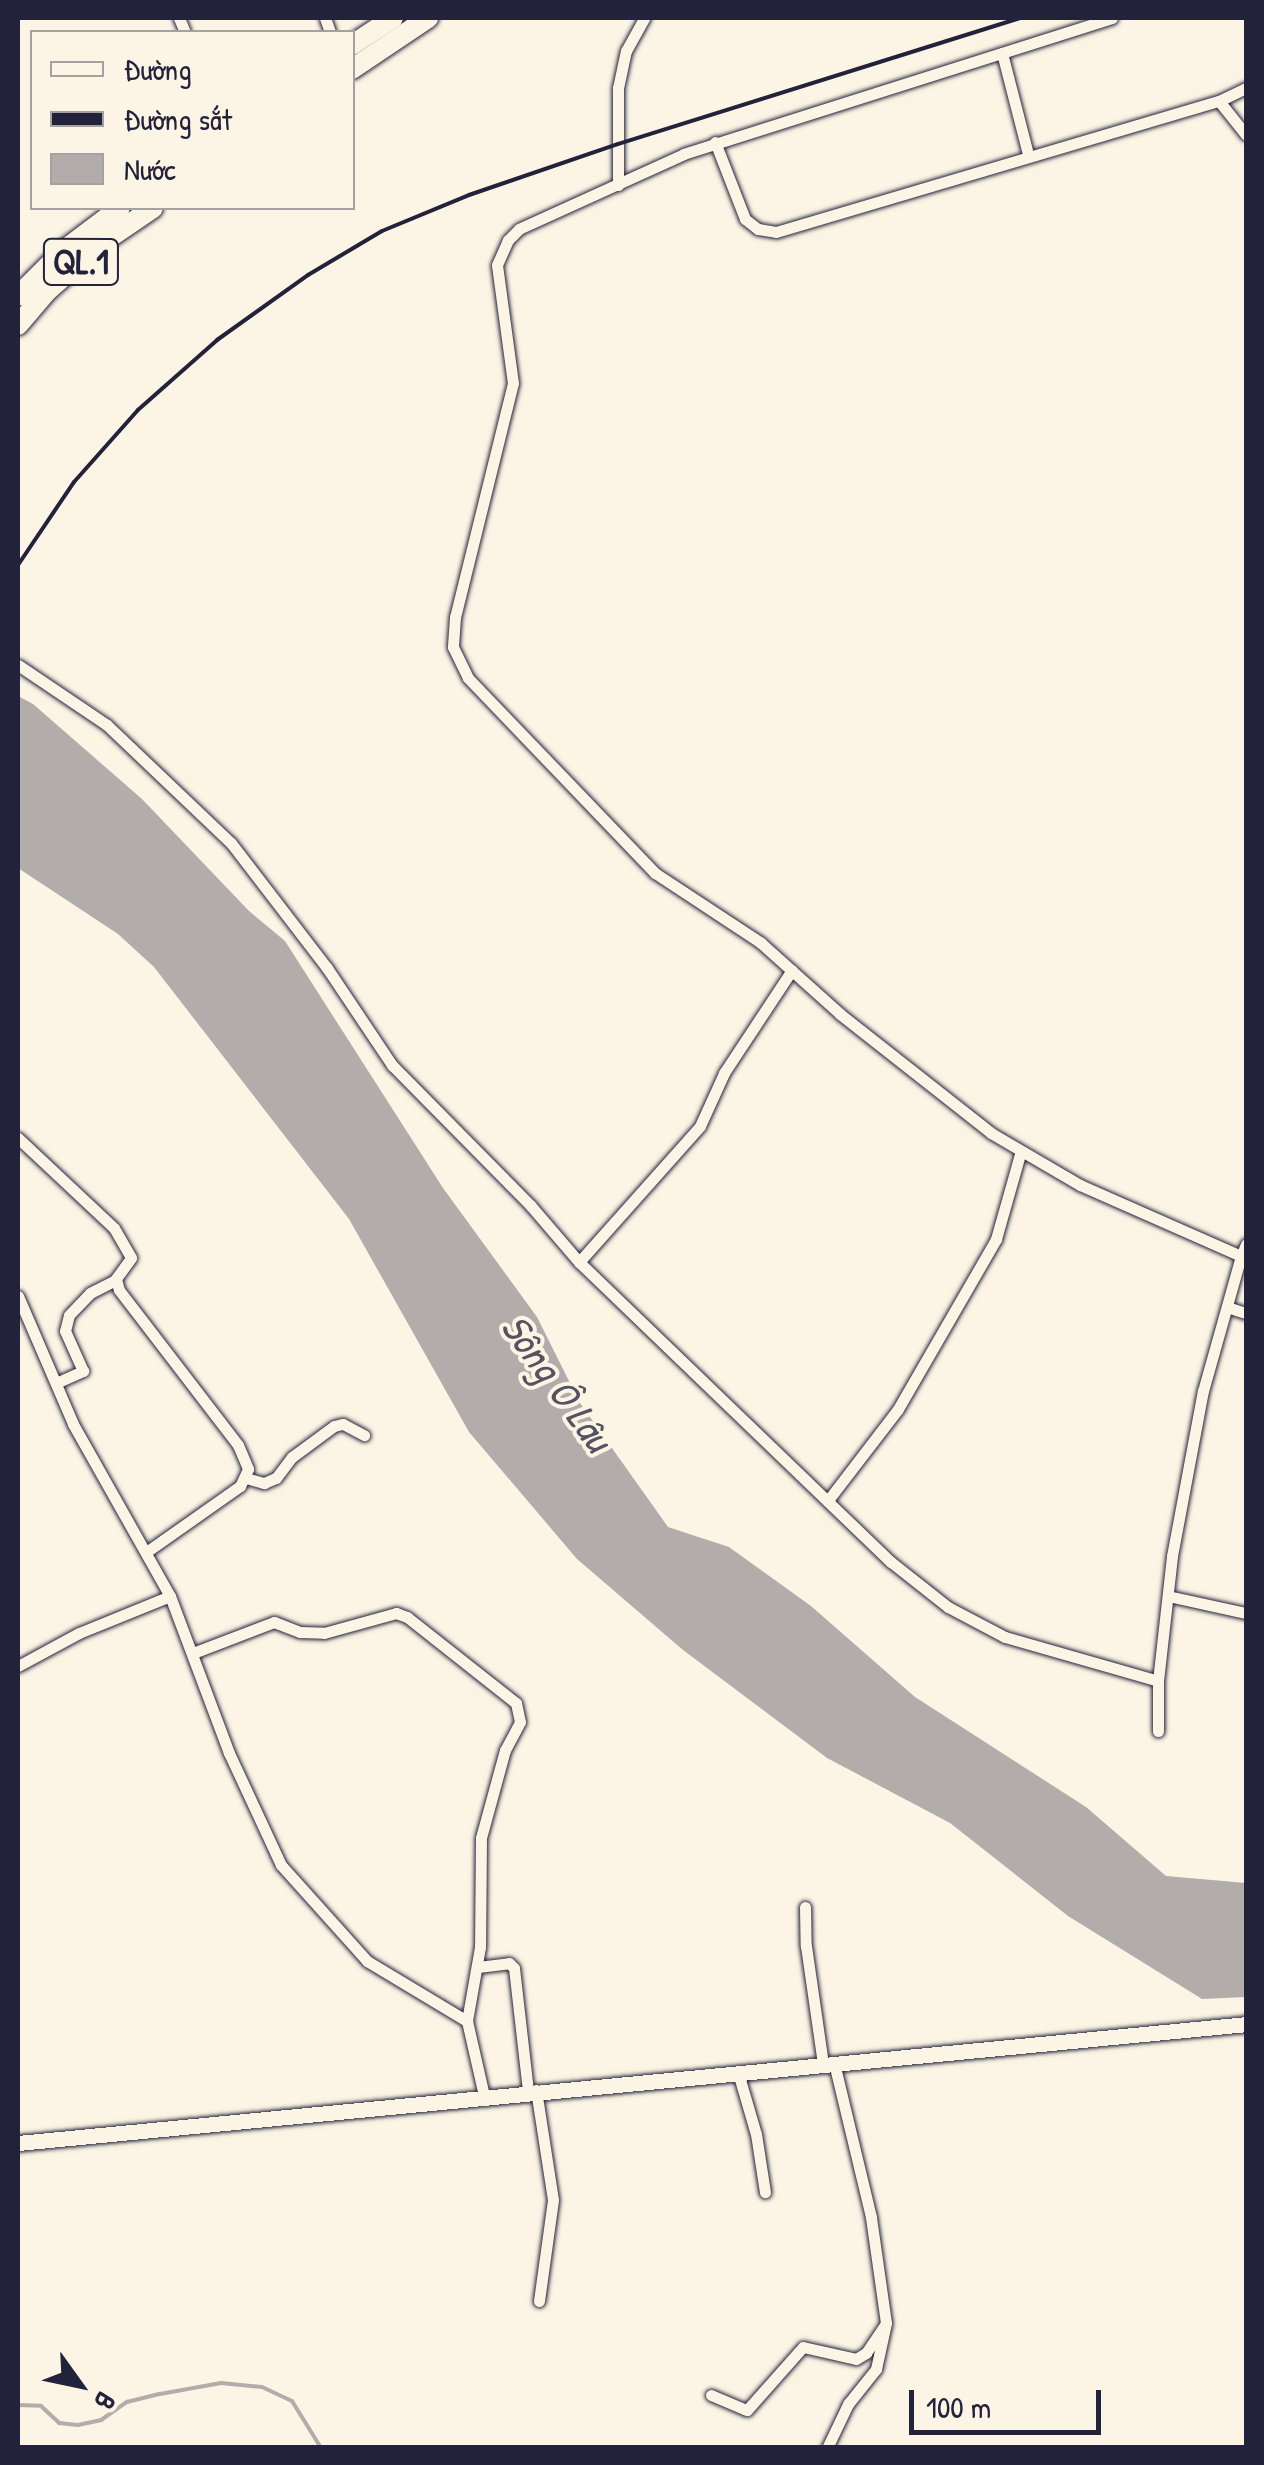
<!DOCTYPE html>
<html>
<head>
<meta charset="utf-8">
<style>
  body { margin:0 }
  #map { position:relative; width:1264px; height:2465px; overflow:hidden; background:#fcf5e5; font-family:"Patrick Hand",sans-serif }
  div>[style] { position:absolute }
  .water>* { inset:0; background:#b2adab }
  .stream>* { height:4px; margin:-2px; padding:0 2px; transform-origin:2px; border-radius:2px; background:#b2adab }
  .roads { filter:drop-shadow(0 0 2px #22223b) drop-shadow(0 0 2px #22223b) }
  .street>* { height:11px; margin:-5.5px; padding:0 5.5px; transform-origin:5.5px; border-radius:5.5px; background:#fcf5e5 }
  .secondary>* { height:15px; margin:-7.5px; padding:0 7.5px; transform-origin:7.5px; border-radius:7.5px; background:#fcf5e5 }
  .highway>* { height:20px; margin:-10px; padding:0 10px; transform-origin:10px; border-radius:10px; background:#fcf5e5 }
  .rail>* { height:4px; margin:-2px; padding:0 2px; transform-origin:2px; border-radius:2px; background:#22223b }
  span { translate:-50% -50%; white-space:nowrap; text-align:center; line-height:1.15; -webkit-text-stroke:8px #fcf5e5; paint-order:stroke }
  .shield-label span { padding:2px 8px; background:#fcf5e5; border:2px solid; border-radius:8px; -webkit-text-stroke-width:0 }
  .shield-label { font-size:35px; color:#22223b; font-weight:700 }
  .water-label { font-size:40px; color:#545362; font-style:italic }
  .frame { position:absolute; inset:0; border:20px solid #22223b; pointer-events:none }
  .legend { position:absolute; left:30px; top:30px; width:325px; height:180px; box-sizing:border-box; background:#fcf5e5; border:2px solid #a5a1a1; margin:0; padding:12px 18px; list-style:none; font-size:30px; color:#22223b }
  .legend li { display:flex; align-items:center; gap:20px; height:50px }
  .legend b { width:50px; border:2px solid #a5a1a1 }
  .north { position:absolute; left:30px; top:2335px; width:100px; height:100px; -webkit-text-stroke:8px #fcf5e5; paint-order:stroke; rotate:123deg; font-size:28px; font-weight:700; line-height:40px; text-align:center; color:#22223b }
  .north::after { content:''; display:block; margin:auto; width:35px; height:45px; background:#22223b; clip-path:polygon(50% 0,100% 100%,50% 72%,0 100%) }
  .scale { position:absolute; left:909px; top:2390px; width:192px; height:45px; box-sizing:border-box; border:5px solid #22223b; border-top:0; padding-left:12px; font-size:30px; line-height:35px; white-space:nowrap; color:#22223b; -webkit-text-stroke:8px #fcf5e5; paint-order:stroke }
</style>
</head>
<body>
<div id="map">
  <div class="water">
    <i style="clip-path:polygon(18px 696px,33px 704px,142px 799px,249px 911px,285px 941px,443px 1188px,537px 1317px,580px 1403px,668px 1527px,729px 1547px,811px 1606px,915px 1697px,1086px 1807px,1166px 1876px,1246px 1883px,1246px 1997px,1202px 1999px,1068px 1916px,950px 1823px,827px 1758px,683px 1650px,577px 1559px,469px 1432px,349px 1219px,154px 967px,118px 934px,18px 868px)"></i>
  </div>
  <div class="stream">
    <i style="left:18px;top:2405px;width:23px;rotate:2deg"></i>
    <i style="left:41px;top:2406px;width:25px;rotate:43deg"></i>
    <i style="left:59px;top:2423px;width:19px;rotate:6deg"></i>
    <i style="left:78px;top:2425px;width:24px;rotate:-12deg"></i>
    <i style="left:101px;top:2420px;width:32px;rotate:-35deg"></i>
    <i style="left:127px;top:2402px;width:34px;rotate:-14deg"></i>
    <i style="left:160px;top:2394px;width:62px;rotate:-10.2deg"></i>
    <i style="left:221px;top:2383px;width:41px;rotate:5.6deg"></i>
    <i style="left:262px;top:2387px;width:33px;rotate:25deg"></i>
    <i style="left:292px;top:2401px;width:55px;rotate:58.3deg"></i>
  </div>
  <div class="roads">
    <div class="street">
      <i style="left:179px;top:18px;width:15px;rotate:67deg"></i>
      <i style="left:325px;top:18px;width:15px;rotate:70deg"></i>
      <i style="left:1112px;top:18px;width:449px;rotate:162.4deg"></i>
      <i style="left:684px;top:154px;width:181px;rotate:155.6deg"></i>
      <i style="left:519px;top:229px;width:16px;rotate:135deg"></i>
      <i style="left:508px;top:240px;width:27px;rotate:114deg"></i>
      <i style="left:497px;top:265px;width:119px;rotate:82.3deg"></i>
      <i style="left:513px;top:383px;width:241px;rotate:103.9deg"></i>
      <i style="left:455px;top:617px;width:30px;rotate:94deg"></i>
      <i style="left:453px;top:647px;width:34px;rotate:64deg"></i>
      <i style="left:468px;top:678px;width:270px;rotate:46.2deg"></i>
      <i style="left:655px;top:873px;width:127px;rotate:33.4deg"></i>
      <i style="left:761px;top:943px;width:106px;rotate:41.9deg"></i>
      <i style="left:840px;top:1014px;width:192px;rotate:38.2deg"></i>
      <i style="left:991px;top:1133px;width:103px;rotate:30.3deg"></i>
      <i style="left:1080px;top:1185px;width:176px;rotate:23.8deg"></i>
      <i style="left:1241px;top:1256px;width:13px;rotate:-67deg"></i>
      <i style="left:1002px;top:53px;width:104px;rotate:75.6deg"></i>
      <i style="left:1219px;top:101px;width:43px;rotate:51.5deg"></i>
      <i style="left:715px;top:142px;width:83px;rotate:68.7deg"></i>
      <i style="left:745px;top:219px;width:16px;rotate:38deg"></i>
      <i style="left:758px;top:229px;width:18px;rotate:9deg"></i>
      <i style="left:776px;top:232px;width:462px;rotate:-16.5deg"></i>
      <i style="left:1219px;top:101px;width:30px;rotate:-26deg"></i>
      <i style="left:618px;top:185px;width:97px;rotate:-90deg"></i>
      <i style="left:618px;top:88px;width:38px;rotate:-78deg"></i>
      <i style="left:626px;top:51px;width:38px;rotate:-61deg"></i>
      <i style="left:18px;top:665px;width:107px;rotate:34deg"></i>
      <i style="left:107px;top:725px;width:171px;rotate:43.6deg"></i>
      <i style="left:231px;top:843px;width:158px;rotate:52.5deg"></i>
      <i style="left:327px;top:968px;width:117px;rotate:56.2deg"></i>
      <i style="left:392px;top:1065px;width:198px;rotate:45.4deg"></i>
      <i style="left:531px;top:1206px;width:74px;rotate:49.4deg"></i>
      <i style="left:579px;top:1262px;width:433px;rotate:43.9deg"></i>
      <i style="left:891px;top:1562px;width:73px;rotate:38.3deg"></i>
      <i style="left:948px;top:1607px;width:64px;rotate:27.8deg"></i>
      <i style="left:1005px;top:1637px;width:159px;rotate:16deg"></i>
      <i style="left:18px;top:1138px;width:132px;rotate:43.2deg"></i>
      <i style="left:114px;top:1228px;width:34px;rotate:60deg"></i>
      <i style="left:131px;top:1258px;width:26px;rotate:126deg"></i>
      <i style="left:116px;top:1279px;width:11px;rotate:75deg"></i>
      <i style="left:119px;top:1290px;width:195px;rotate:52.5deg"></i>
      <i style="left:238px;top:1445px;width:26px;rotate:67deg"></i>
      <i style="left:248px;top:1469px;width:19px;rotate:115deg"></i>
      <i style="left:240px;top:1486px;width:115px;rotate:144.9deg"></i>
      <i style="left:579px;top:1262px;width:182px;rotate:-48.3deg"></i>
      <i style="left:700px;top:1126px;width:58px;rotate:-65.6deg"></i>
      <i style="left:724px;top:1073px;width:123px;rotate:-56.6deg"></i>
      <i style="left:18px;top:1296px;width:139px;rotate:66.7deg"></i>
      <i style="left:73px;top:1424px;width:197px;rotate:60.6deg"></i>
      <i style="left:170px;top:1596px;width:168px;rotate:69.4deg"></i>
      <i style="left:229px;top:1753px;width:123px;rotate:65.1deg"></i>
      <i style="left:281px;top:1865px;width:129px;rotate:48.1deg"></i>
      <i style="left:367px;top:1961px;width:117px;rotate:31deg"></i>
      <i style="left:467px;top:2021px;width:77px;rotate:77.2deg"></i>
      <i style="left:1227px;top:1307px;width:20px;rotate:18deg"></i>
      <i style="left:56px;top:1383px;width:30px;rotate:-24deg"></i>
      <i style="left:83px;top:1371px;width:44px;rotate:-114.2deg"></i>
      <i style="left:65px;top:1331px;width:16px;rotate:-76deg"></i>
      <i style="left:69px;top:1315px;width:30px;rotate:-46deg"></i>
      <i style="left:90px;top:1293px;width:29px;rotate:-27deg"></i>
      <i style="left:246px;top:1478px;width:19px;rotate:16deg"></i>
      <i style="left:264px;top:1483px;width:13px;rotate:-23deg"></i>
      <i style="left:276px;top:1478px;width:26px;rotate:-53deg"></i>
      <i style="left:292px;top:1457px;width:52px;rotate:-36.4deg"></i>
      <i style="left:334px;top:1426px;width:9px;rotate:-13deg"></i>
      <i style="left:343px;top:1424px;width:24px;rotate:28deg"></i>
      <i style="left:829px;top:1499px;width:113px;rotate:-52.5deg"></i>
      <i style="left:898px;top:1409px;width:196px;rotate:-60deg"></i>
      <i style="left:996px;top:1239px;width:88px;rotate:-74.2deg"></i>
      <i style="left:1168px;top:1596px;width:80px;rotate:12.3deg"></i>
      <i style="left:193px;top:1653px;width:87px;rotate:-20.9deg"></i>
      <i style="left:274px;top:1622px;width:28px;rotate:21deg"></i>
      <i style="left:300px;top:1632px;width:24px;rotate:2deg"></i>
      <i style="left:324px;top:1633px;width:75px;rotate:-15.5deg"></i>
      <i style="left:396px;top:1613px;width:12px;rotate:20deg"></i>
      <i style="left:407px;top:1617px;width:139px;rotate:38.3deg"></i>
      <i style="left:516px;top:1703px;width:19px;rotate:78deg"></i>
      <i style="left:520px;top:1722px;width:32px;rotate:118deg"></i>
      <i style="left:505px;top:1750px;width:91px;rotate:105.3deg"></i>
      <i style="left:481px;top:1838px;width:109px;rotate:90.5deg"></i>
      <i style="left:480px;top:1947px;width:75px;rotate:100deg"></i>
      <i style="left:18px;top:1666px;width:69px;rotate:-28.4deg"></i>
      <i style="left:79px;top:1633px;width:98px;rotate:-22.1deg"></i>
      <i style="left:1158px;top:1731px;width:50px;rotate:-90deg"></i>
      <i style="left:1158px;top:1681px;width:126px;rotate:-83.6deg"></i>
      <i style="left:1172px;top:1556px;width:168px;rotate:-79.4deg"></i>
      <i style="left:1203px;top:1391px;width:140px;rotate:-74.3deg"></i>
      <i style="left:805px;top:1907px;width:39px;rotate:89deg"></i>
      <i style="left:806px;top:1946px;width:119px;rotate:81.8deg"></i>
      <i style="left:478px;top:1967px;width:31px;rotate:-7deg"></i>
      <i style="left:509px;top:1963px;width:7px;rotate:45deg"></i>
      <i style="left:514px;top:1968px;width:124px;rotate:83.5deg"></i>
      <i style="left:739px;top:2076px;width:60px;rotate:73.7deg"></i>
      <i style="left:756px;top:2134px;width:59px;rotate:81.2deg"></i>
      <i style="left:536px;top:2090px;width:111px;rotate:81.2deg"></i>
      <i style="left:553px;top:2200px;width:102px;rotate:97.9deg"></i>
      <i style="left:711px;top:2395px;width:39px;rotate:23deg"></i>
      <i style="left:747px;top:2410px;width:84px;rotate:-48.4deg"></i>
      <i style="left:803px;top:2347px;width:54px;rotate:12.8deg"></i>
      <i style="left:856px;top:2359px;width:12px;rotate:-31deg"></i>
      <i style="left:866px;top:2353px;width:34px;rotate:-56deg"></i>
      <i style="left:827px;top:2448px;width:49px;rotate:-64.5deg"></i>
      <i style="left:848px;top:2404px;width:45px;rotate:-51.3deg"></i>
      <i style="left:876px;top:2369px;width:47px;rotate:-77.7deg"></i>
      <i style="left:886px;top:2323px;width:107px;rotate:-98.1deg"></i>
      <i style="left:871px;top:2217px;width:158px;rotate:-103.5deg"></i>
    </div>
    <div class="secondary">
      <i style="left:18px;top:2143px;width:1234px;rotate:-5.53deg"></i>
    </div>
    <div class="highway">
      <i style="left:352px;top:45px;width:49px;rotate:-33.4deg"></i>
      <i style="left:352px;top:69px;width:92px;rotate:-33.9deg"></i>
      <i style="left:18px;top:296px;width:64px;rotate:-45deg"></i>
      <i style="left:63px;top:251px;width:71px;rotate:-37deg"></i>
      <i style="left:18px;top:325px;width:45px;rotate:-49.5deg"></i>
      <i style="left:47px;top:291px;width:74px;rotate:-41.2deg"></i>
      <i style="left:103px;top:242px;width:60px;rotate:-34.2deg"></i>
    </div>
  </div>
  <div class="rail">
    <i style="left:18px;top:565px;width:100px;rotate:-56deg"></i>
    <i style="left:74px;top:482px;width:96px;rotate:-48.4deg"></i>
    <i style="left:138px;top:410px;width:106px;rotate:-41.5deg"></i>
    <i style="left:217px;top:340px;width:112px;rotate:-35.5deg"></i>
    <i style="left:308px;top:275px;width:86px;rotate:-30.7deg"></i>
    <i style="left:382px;top:231px;width:94px;rotate:-22.5deg"></i>
    <i style="left:469px;top:195px;width:157px;rotate:-18.9deg"></i>
    <i style="left:618px;top:144px;width:421px;rotate:-17.4deg"></i>
  </div>
  <div class="shield-label">
    <span style="left:81px;top:262px">QL.1</span>
  </div>
  <div class="water-label">
    <span style="left:558px;top:1382px;rotate:54deg">Sông Ô Lâu</span>
  </div>
  <div class="frame"></div>
  <ul class="legend">
  <li><b style="height:12px;background:#fcf5e5"></b>Đường</li>
  <li><b style="height:12px;background:#22223b"></b>Đường sắt</li>
  <li><b style="height:28px;background:#b2adab"></b>Nước</li>
  </ul>
  <div class="north">B</div>
  <div class="scale">100 m</div>
</div>
</body>
</html>
